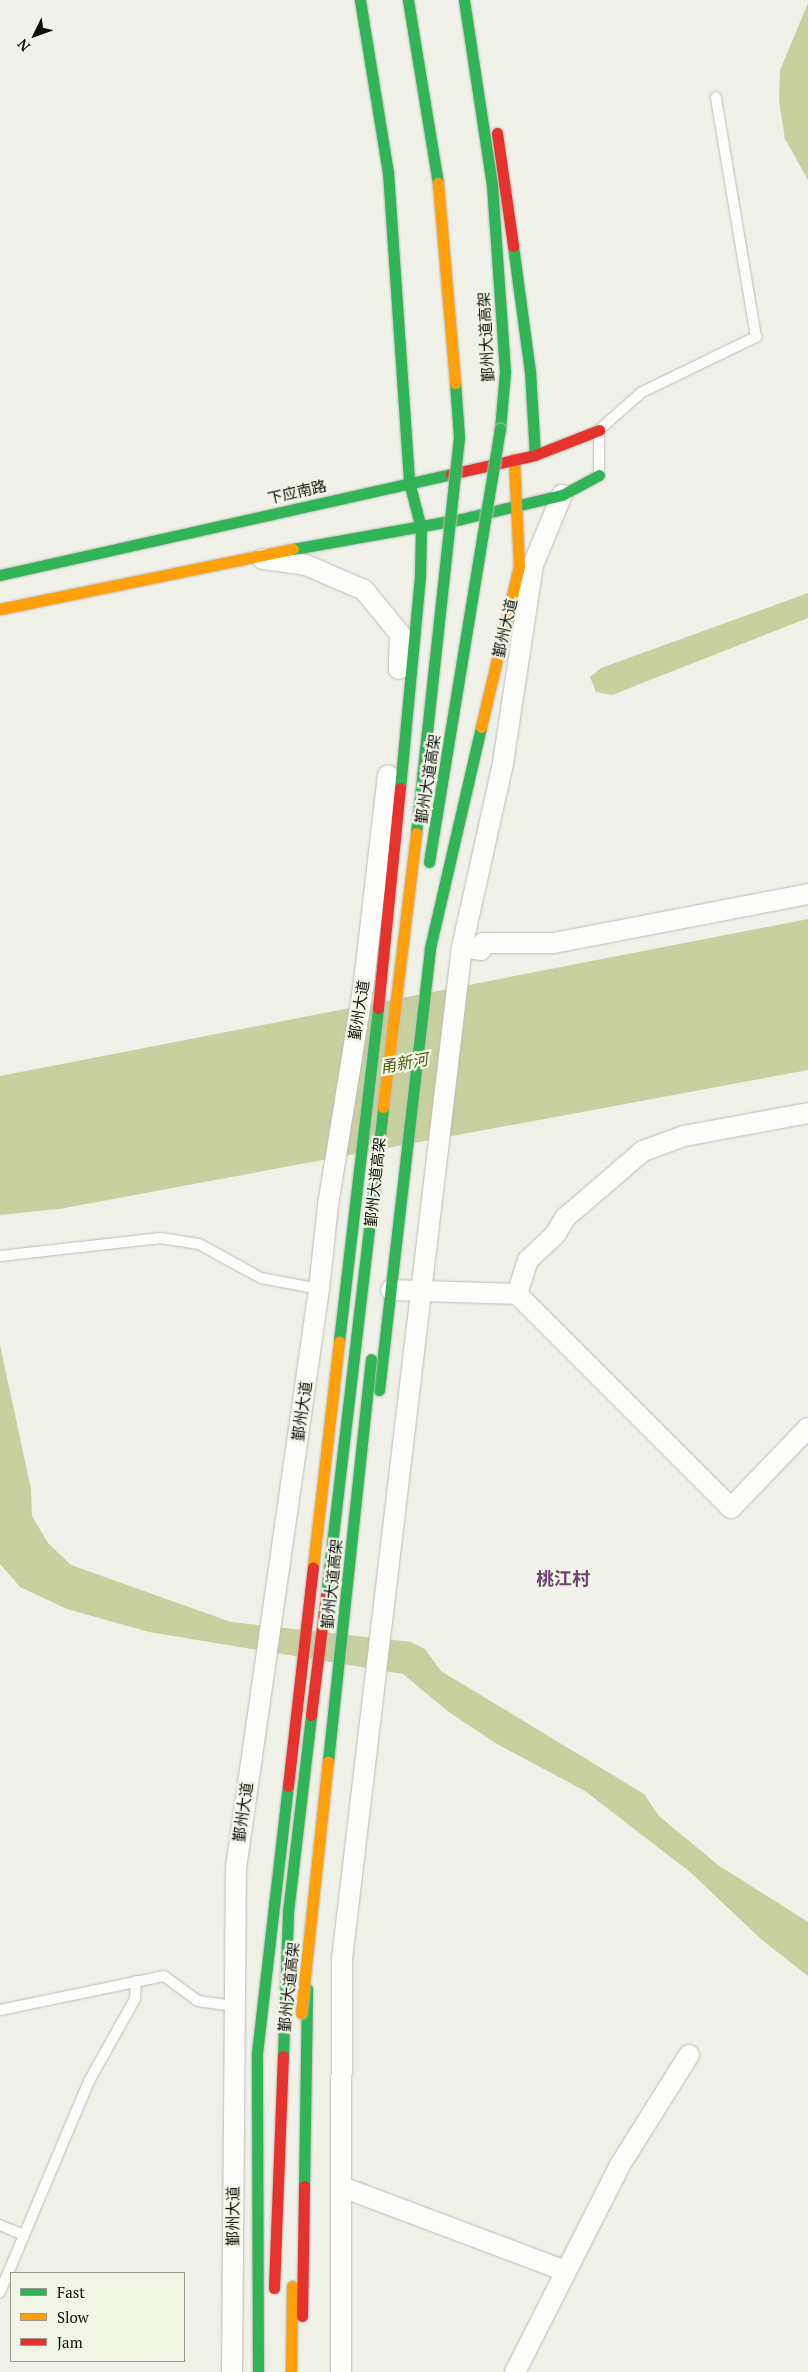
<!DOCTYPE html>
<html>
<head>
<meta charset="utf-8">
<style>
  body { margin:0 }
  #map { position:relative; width:808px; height:2372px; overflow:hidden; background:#f0f2ea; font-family:"PT Serif","Noto Sans SC",serif }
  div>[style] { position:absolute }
  .water>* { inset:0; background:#c8d0a0 }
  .roads { filter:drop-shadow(0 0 1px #bbbcb6) drop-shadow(0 0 1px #bbbcb6) }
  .lane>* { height:10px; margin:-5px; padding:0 5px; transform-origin:5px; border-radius:5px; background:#fdfdfc }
  .street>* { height:20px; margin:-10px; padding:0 10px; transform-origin:10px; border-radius:10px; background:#fdfdfc }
  .fast>* { height:11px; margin:-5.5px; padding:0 5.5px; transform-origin:5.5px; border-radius:5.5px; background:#30b455 }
  .slow>* { height:11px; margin:-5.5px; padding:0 5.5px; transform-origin:5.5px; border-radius:5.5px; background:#ff9f0a }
  .jam>* { height:11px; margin:-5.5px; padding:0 5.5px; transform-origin:5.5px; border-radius:5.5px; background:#e5322d }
  .bridges { filter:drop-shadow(0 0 1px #bbbcb6) drop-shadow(0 0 1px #bbbcb6) }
  .fast-bridge>* { height:11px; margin:-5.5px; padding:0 5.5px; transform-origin:5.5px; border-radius:5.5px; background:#30b455 }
  .slow-bridge>* { height:11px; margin:-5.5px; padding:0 5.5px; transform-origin:5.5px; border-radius:5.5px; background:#ff9f0a }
  .jam-bridge>* { height:11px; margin:-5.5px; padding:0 5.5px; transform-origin:5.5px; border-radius:5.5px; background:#e5322d }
  span { translate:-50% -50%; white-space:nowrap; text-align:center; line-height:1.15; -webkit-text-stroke:4.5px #f1f5e6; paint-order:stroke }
  .street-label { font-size:15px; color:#0f100b }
  .water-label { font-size:16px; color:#545d14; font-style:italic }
  .quarter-label { font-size:18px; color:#724073; font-weight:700 }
  .legend { position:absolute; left:10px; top:2272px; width:175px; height:90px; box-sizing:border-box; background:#f1f5e6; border:1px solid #97998e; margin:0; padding:6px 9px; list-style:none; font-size:15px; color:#0f100b }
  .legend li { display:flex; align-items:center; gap:10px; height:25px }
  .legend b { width:25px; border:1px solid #97998e }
  .north { position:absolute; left:10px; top:10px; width:50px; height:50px; -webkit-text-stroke:4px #f1f5e6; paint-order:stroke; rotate:228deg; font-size:14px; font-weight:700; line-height:20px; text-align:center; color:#0f100b }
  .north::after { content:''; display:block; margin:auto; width:18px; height:22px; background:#0f100b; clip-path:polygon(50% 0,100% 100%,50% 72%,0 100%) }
</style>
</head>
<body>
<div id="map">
  <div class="water">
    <i style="clip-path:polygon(808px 3px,808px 180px,785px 139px,779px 101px,780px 70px)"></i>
    <i style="clip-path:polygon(808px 593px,808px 618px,612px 695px,596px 692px,590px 677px,601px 668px)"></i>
    <i style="clip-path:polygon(808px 919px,808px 1070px,59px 1209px,0 1215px,0 1076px)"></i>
    <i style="clip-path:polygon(0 1345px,31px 1489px,32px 1516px,48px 1543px,71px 1565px,231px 1622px,411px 1642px,425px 1649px,441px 1671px,644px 1794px,659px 1816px,718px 1865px,808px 1922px,808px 1976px,762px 1940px,690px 1872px,585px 1791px,497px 1744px,450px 1713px,403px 1674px,149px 1632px,67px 1609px,20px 1587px,0 1564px)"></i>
  </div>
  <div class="roads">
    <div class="lane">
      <i style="left:599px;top:474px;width:44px;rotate:-90deg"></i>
      <i style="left:599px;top:430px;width:57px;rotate:-41.5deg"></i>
      <i style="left:642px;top:392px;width:127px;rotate:-25.8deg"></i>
      <i style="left:756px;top:337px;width:243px;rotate:-99.5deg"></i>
      <i style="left:0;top:1256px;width:162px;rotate:-6.4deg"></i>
      <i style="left:161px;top:1238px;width:38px;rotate:9deg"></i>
      <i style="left:199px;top:1244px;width:71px;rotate:28.7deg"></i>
      <i style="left:261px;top:1278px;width:59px;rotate:10.7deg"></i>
      <i style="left:0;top:2010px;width:167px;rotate:-11.7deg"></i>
      <i style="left:164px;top:1976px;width:42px;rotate:36.3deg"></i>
      <i style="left:198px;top:2001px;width:36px;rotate:8deg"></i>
      <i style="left:0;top:2225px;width:26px;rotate:23deg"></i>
      <i style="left:0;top:2292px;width:229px;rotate:-67.1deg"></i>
      <i style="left:89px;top:2081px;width:94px;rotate:-60.7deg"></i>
      <i style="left:135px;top:1999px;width:18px;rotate:-87deg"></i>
    </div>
    <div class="street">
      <i style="left:263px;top:559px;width:43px;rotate:7.9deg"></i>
      <i style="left:306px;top:565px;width:63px;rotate:23.3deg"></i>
      <i style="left:364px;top:590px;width:57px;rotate:50.7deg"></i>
      <i style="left:400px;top:634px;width:35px;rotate:92deg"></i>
      <i style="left:462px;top:947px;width:19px;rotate:9deg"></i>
      <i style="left:481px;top:950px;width:7px;rotate:-74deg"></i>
      <i style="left:483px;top:943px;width:71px"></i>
      <i style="left:554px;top:943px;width:259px;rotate:-10.9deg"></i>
      <i style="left:391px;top:1290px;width:126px;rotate:1.8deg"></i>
      <i style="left:517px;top:1294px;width:303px;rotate:45deg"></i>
      <i style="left:731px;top:1508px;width:111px;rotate:-46.1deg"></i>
      <i style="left:517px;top:1294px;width:36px;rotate:-72deg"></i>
      <i style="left:528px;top:1260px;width:37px;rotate:-43deg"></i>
      <i style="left:555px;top:1235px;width:20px;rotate:-60deg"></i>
      <i style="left:565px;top:1218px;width:103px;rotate:-40.7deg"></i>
      <i style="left:643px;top:1151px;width:44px;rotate:-20.1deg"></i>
      <i style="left:684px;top:1136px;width:126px;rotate:-10.5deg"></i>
      <i style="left:342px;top:2187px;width:239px;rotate:20.6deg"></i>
      <i style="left:232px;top:2372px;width:504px;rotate:-89.55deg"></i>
      <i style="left:236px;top:1868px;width:585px;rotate:-81.84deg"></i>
      <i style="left:319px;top:1289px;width:84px;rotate:-83.9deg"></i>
      <i style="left:328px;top:1205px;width:226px;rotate:-80.8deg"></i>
      <i style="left:364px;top:982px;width:208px;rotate:-83.4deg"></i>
      <i style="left:341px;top:2372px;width:413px;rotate:-89.9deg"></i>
      <i style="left:342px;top:1959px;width:1019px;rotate:-83.24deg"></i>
      <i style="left:462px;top:947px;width:189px;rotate:-77.4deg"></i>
      <i style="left:503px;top:763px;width:200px;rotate:-81.4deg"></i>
      <i style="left:533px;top:565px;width:76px;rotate:-67.5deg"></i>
      <i style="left:515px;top:2372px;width:232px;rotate:-63.1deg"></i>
      <i style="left:620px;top:2165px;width:130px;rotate:-57.9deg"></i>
    </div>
    <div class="fast">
      <i style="left:360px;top:0;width:174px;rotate:80.8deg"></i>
      <i style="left:388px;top:172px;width:311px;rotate:86.1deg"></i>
      <i style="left:464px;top:0;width:187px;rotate:81.4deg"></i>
      <i style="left:492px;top:185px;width:187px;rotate:86deg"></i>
      <i style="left:505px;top:372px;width:57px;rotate:95deg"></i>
      <i style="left:513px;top:246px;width:126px;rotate:82.3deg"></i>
      <i style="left:530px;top:371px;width:84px;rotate:86.6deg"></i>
      <i style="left:293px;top:549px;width:171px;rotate:-10.1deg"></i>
      <i style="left:461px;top:519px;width:104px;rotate:-13.4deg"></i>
      <i style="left:562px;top:495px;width:42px;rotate:-28.4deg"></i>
      <i style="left:0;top:575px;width:462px;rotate:-12.6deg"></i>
      <i style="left:400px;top:788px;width:214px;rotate:-84.6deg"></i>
      <i style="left:420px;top:575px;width:47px;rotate:-88.8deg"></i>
      <i style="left:421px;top:528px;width:48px;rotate:-104.6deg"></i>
      <i style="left:339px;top:1341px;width:335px;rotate:-83.3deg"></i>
      <i style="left:379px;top:1390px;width:445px;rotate:-83.4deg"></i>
      <i style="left:430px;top:948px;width:227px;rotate:-77deg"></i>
      <i style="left:304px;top:2186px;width:197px;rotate:-89.1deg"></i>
      <i style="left:258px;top:2372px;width:319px;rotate:-90.2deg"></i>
      <i style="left:257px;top:2053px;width:269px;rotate:-83.4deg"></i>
    </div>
    <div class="slow">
      <i style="left:0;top:609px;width:299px;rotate:-11.6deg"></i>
      <i style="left:481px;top:727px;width:165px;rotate:-76.7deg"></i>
      <i style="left:519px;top:566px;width:107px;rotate:-92.7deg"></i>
      <i style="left:313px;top:1567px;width:227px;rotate:-83.4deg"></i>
      <i style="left:291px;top:2372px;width:86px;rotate:-89.3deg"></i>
    </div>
    <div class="jam">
      <i style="left:497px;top:133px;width:114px;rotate:81.9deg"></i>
      <i style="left:451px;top:474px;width:86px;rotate:-12.7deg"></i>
      <i style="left:535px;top:455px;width:69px;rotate:-21.3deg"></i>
      <i style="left:378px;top:1008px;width:221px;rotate:-84.3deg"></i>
      <i style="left:288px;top:1786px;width:220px;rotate:-83.5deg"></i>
      <i style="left:302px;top:2316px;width:130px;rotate:-89.1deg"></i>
    </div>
  </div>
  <div class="bridges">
    <div class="fast-bridge">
      <i style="left:408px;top:0;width:185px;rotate:80.7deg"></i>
      <i style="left:416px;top:833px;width:398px;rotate:-83.8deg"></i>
      <i style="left:459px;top:437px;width:54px;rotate:-94.2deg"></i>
      <i style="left:429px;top:862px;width:439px;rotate:-80.7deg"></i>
      <i style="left:326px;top:1595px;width:491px;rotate:-83.3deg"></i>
      <i style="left:328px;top:1761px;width:404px;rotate:-83.9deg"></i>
      <i style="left:283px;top:2056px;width:144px;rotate:-88deg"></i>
      <i style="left:288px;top:1912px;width:198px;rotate:-83.3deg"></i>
    </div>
    <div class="slow-bridge">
      <i style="left:438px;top:183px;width:201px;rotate:85.1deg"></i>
      <i style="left:383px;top:1107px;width:276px;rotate:-83.1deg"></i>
      <i style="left:301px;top:2013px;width:253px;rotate:-83.9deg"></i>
    </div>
    <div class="jam-bridge">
      <i style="left:311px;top:1715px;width:121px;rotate:-82.9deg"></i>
      <i style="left:274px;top:2288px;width:232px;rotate:-87.8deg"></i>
    </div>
  </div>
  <div class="street-label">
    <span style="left:486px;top:337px;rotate:-93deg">鄞州大道高架</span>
    <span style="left:297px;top:492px;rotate:-13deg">下应南路</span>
    <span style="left:505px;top:628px;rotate:-77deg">鄞州大道</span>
    <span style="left:428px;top:779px;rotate:-81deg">鄞州大道高架</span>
    <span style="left:359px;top:1010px;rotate:-81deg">鄞州大道</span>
    <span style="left:375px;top:1182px;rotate:-84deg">鄞州大道高架</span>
    <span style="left:302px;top:1411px;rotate:-82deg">鄞州大道</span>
    <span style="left:332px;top:1584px;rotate:-84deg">鄞州大道高架</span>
    <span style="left:243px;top:1812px;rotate:-82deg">鄞州大道</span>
    <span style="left:289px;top:1987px;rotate:-84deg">鄞州大道高架</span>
    <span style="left:233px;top:2216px;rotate:-90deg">鄞州大道</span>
  </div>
  <div class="water-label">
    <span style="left:404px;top:1063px;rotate:-10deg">甬新河</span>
  </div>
  <div class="quarter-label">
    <span style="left:563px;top:1578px">桃江村</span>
  </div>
  <ul class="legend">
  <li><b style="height:6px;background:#30b455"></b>Fast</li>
  <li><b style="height:6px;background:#ff9f0a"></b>Slow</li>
  <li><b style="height:6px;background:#e5322d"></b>Jam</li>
  </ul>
  <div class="north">N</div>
</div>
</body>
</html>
